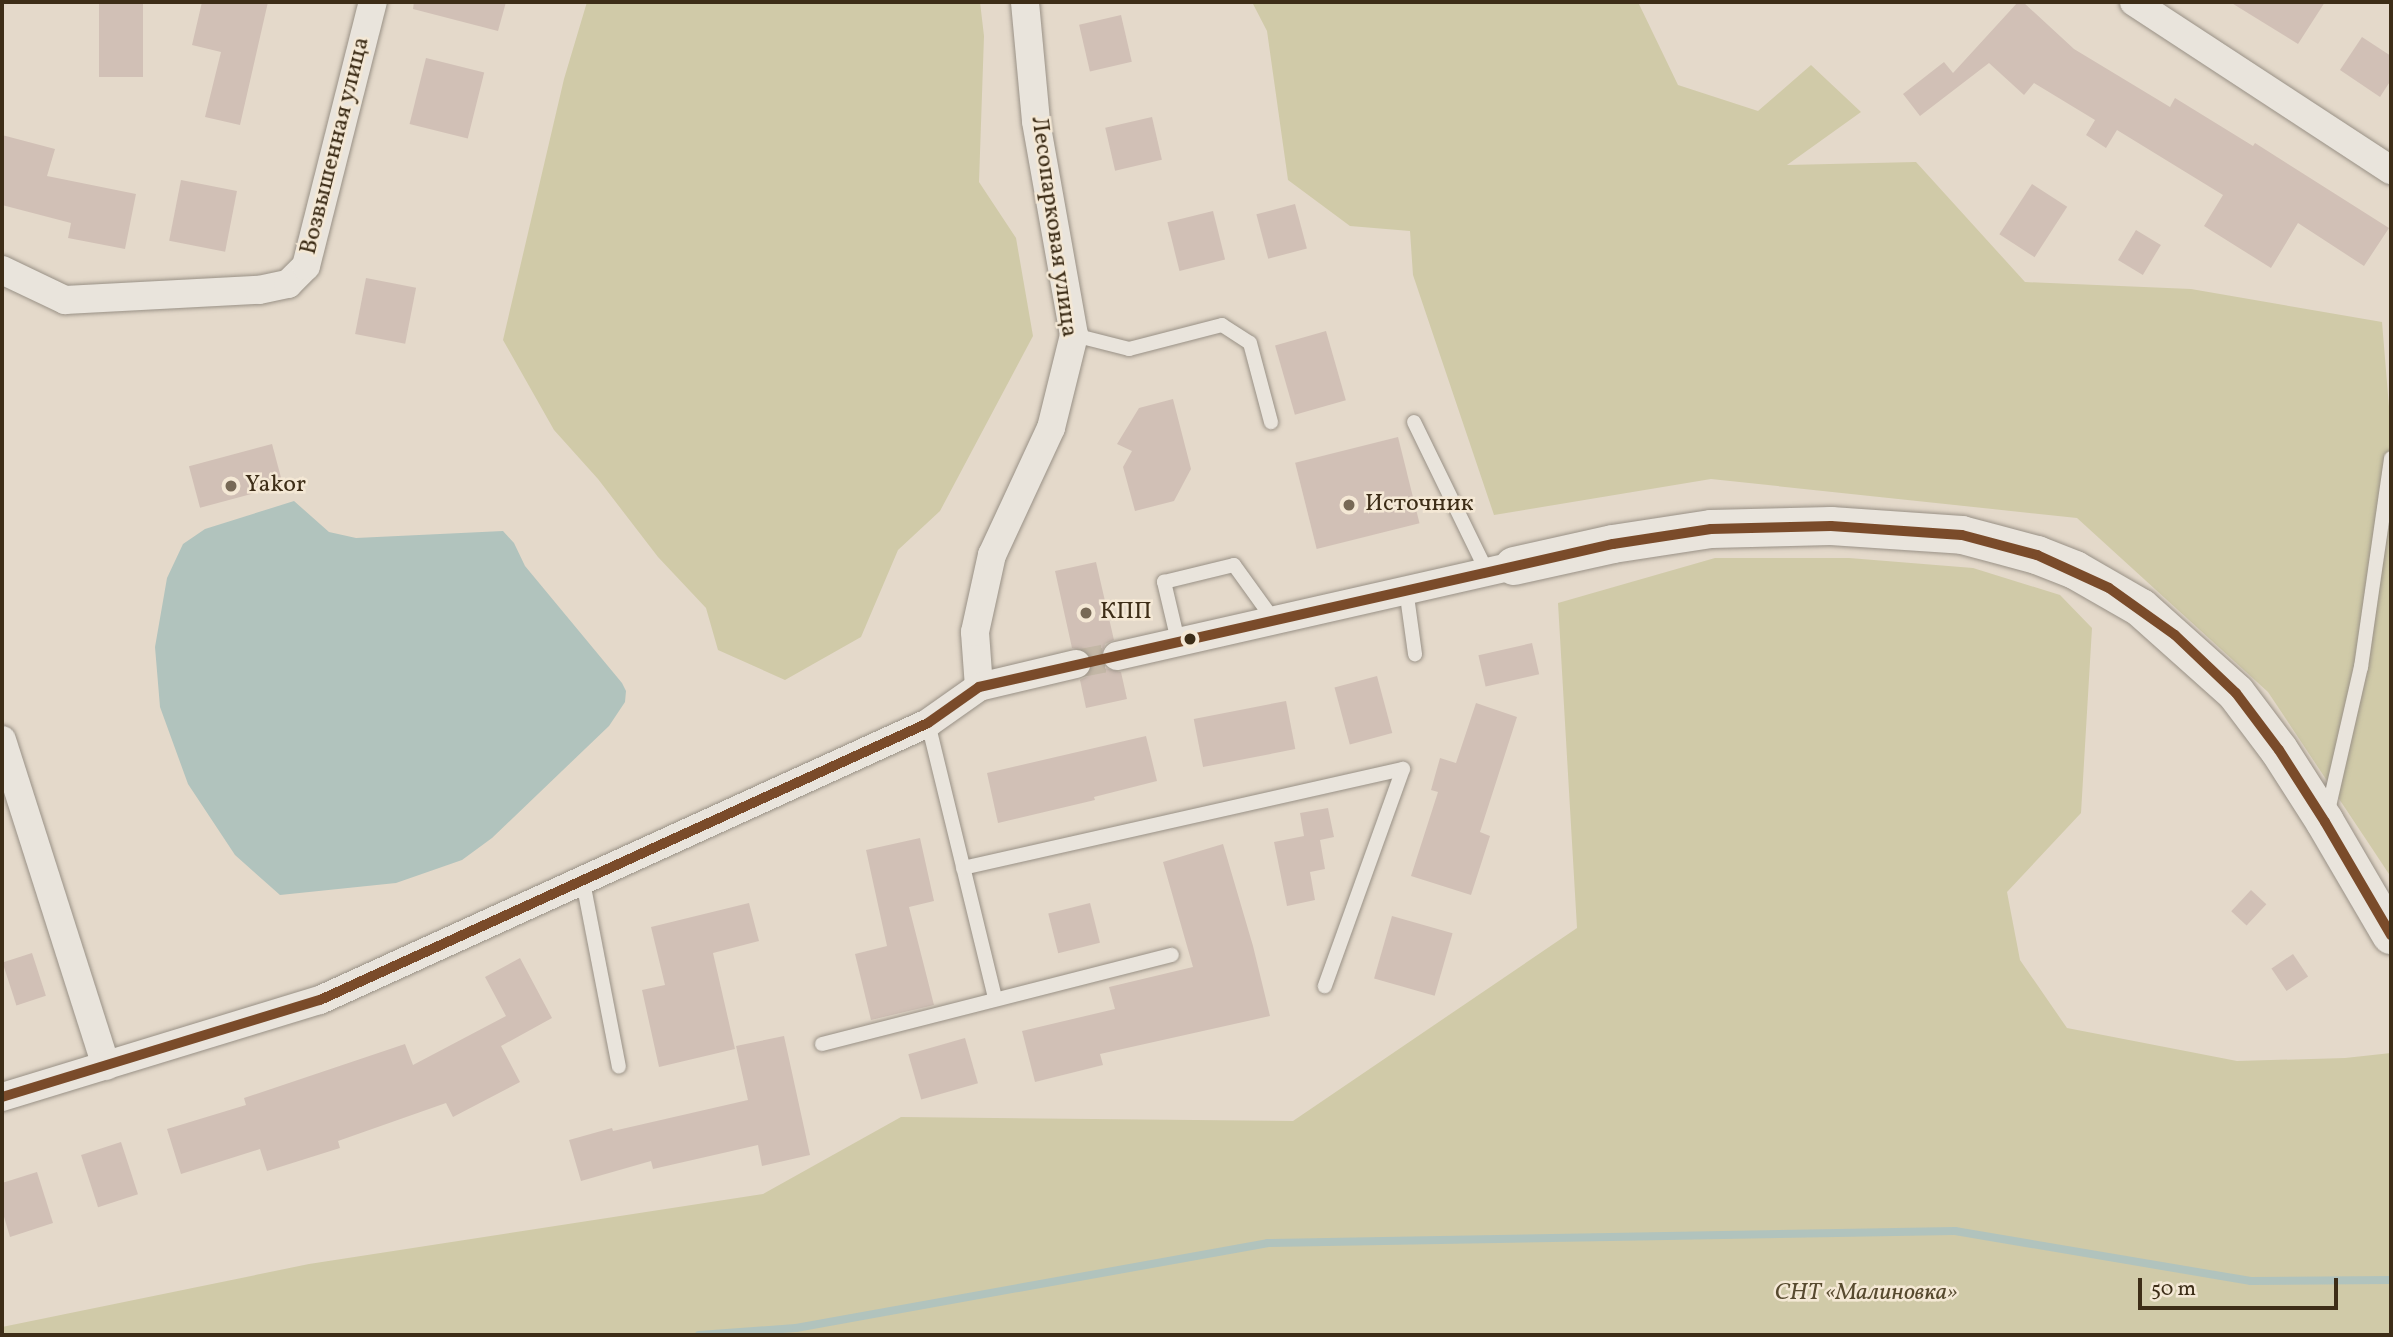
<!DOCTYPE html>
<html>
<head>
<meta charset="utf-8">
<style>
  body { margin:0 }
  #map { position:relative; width:2393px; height:1337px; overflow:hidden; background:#e4d9ca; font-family:Vollkorn,serif }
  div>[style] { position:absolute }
  .green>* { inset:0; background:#d0caa8 }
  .water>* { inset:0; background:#b1c3bd }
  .stream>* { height:8px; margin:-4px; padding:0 4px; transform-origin:4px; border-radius:4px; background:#b1c3bd }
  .building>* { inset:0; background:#d1c0b6; transform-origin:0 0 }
  .street-tunnel>* { height:28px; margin-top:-14px; transform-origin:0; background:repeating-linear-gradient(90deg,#c3b7a6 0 28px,transparent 0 42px) }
  .roads { filter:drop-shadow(0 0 2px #999186) drop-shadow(0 0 2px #999186) }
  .lane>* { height:14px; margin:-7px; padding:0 7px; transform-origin:7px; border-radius:7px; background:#e9e4dc }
  .street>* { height:28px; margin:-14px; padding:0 14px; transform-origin:14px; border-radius:14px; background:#e9e4dc }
  .secondary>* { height:38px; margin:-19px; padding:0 19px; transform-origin:19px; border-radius:19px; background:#e9e4dc }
  .bus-1>* { height:10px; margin:-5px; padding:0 5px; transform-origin:5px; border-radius:5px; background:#7a4b2a }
  .dots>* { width:19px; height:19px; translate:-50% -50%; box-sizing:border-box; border:4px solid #f4e8d5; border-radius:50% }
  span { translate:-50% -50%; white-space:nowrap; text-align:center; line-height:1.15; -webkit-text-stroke:5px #f4e8d5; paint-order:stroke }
  .street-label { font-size:24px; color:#3d2d17 }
  .poi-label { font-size:24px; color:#3d2d17 }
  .left { translate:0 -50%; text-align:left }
  .park-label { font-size:24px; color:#574a2f; font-style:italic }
  .frame { position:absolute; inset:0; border:4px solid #3d2d17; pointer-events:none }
  .scale { position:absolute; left:2138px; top:1278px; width:200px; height:32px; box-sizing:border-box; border:4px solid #3d2d17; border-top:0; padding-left:9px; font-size:21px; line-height:24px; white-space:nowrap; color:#3d2d17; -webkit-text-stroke:5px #f4e8d5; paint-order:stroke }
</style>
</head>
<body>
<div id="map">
  <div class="green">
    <i style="clip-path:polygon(587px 2px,980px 2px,984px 36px,979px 182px,1016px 238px,1033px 336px,940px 511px,898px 550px,861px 637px,785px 680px,718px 650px,706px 608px,658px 557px,598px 479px,554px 430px,503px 340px,564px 79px)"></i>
    <i style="clip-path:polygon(1252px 2px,1638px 2px,1678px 85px,1758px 111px,1811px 65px,1861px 112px,1787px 165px,1916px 162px,2025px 282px,2191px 289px,2382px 322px,2391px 431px,2391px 877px,2268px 692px,2077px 518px,1711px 479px,1494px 515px,1413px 275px,1410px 231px,1350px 226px,1288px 180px,1267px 31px)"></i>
    <i style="clip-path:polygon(1715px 558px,1849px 558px,1973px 568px,2060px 595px,2092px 628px,2081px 813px,2007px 892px,2020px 960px,2067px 1028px,2237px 1061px,2345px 1058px,2391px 1053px,2391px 1335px,2px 1335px,2px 1327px,309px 1264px,763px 1194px,901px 1117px,1293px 1121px,1577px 928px,1558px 603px)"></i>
  </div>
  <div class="water">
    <i style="clip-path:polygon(294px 501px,329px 532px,356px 538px,503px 531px,514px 543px,525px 566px,622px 683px,626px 691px,625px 702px,609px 726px,492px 838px,462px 860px,396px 883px,280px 895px,235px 855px,188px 784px,160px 707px,155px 647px,167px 578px,183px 544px,205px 529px)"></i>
  </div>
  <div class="stream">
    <i style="left:699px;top:1335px;width:97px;rotate:-4.1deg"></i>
    <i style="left:796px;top:1328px;width:480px;rotate:-10.2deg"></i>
    <i style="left:1268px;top:1243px;width:687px;rotate:-1deg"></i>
    <i style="left:1955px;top:1231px;width:300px;rotate:9.6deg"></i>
    <i style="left:2251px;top:1281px;width:140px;rotate:-0.4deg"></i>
  </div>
  <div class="building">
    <i style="left:99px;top:2px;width:44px;height:75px"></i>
    <i style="clip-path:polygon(202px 2px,268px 2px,240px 125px,205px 117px,221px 52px,192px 45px)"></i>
    <i style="clip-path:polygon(414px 2px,506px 2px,498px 31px,413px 9px)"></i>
    <i style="clip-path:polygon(2018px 2px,2023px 2px,2074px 49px,2170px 107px,2175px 98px,2253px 146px,2255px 143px,2389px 228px,2364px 266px,2298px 223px,2271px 268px,2204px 226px,2223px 195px,2117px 130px,2106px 148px,2086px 135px,2095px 120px,2034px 83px,2024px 95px,1989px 63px,1920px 116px,1903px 94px,1944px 62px,1953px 73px)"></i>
    <i style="clip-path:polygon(2230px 2px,2325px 2px,2298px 44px)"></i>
    <i style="left:1121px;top:15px;width:48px;height:43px;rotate:77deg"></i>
    <i style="clip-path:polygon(2362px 37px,2391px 56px,2391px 80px,2380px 97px,2340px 70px)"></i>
    <i style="left:426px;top:58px;width:60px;height:68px;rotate:14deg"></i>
    <i style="left:1152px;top:117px;width:44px;height:48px;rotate:77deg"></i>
    <i style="clip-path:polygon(2px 135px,55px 149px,47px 176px,136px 194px,125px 249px,68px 238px,71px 223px,2px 205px)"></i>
    <i style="left:181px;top:180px;width:57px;height:62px;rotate:11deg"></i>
    <i style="left:2032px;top:184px;width:42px;height:60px;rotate:33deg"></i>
    <i style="left:1295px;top:204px;width:46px;height:40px;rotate:75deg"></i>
    <i style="left:1213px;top:211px;width:50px;height:47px;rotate:76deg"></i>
    <i style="left:2136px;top:230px;width:29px;height:35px;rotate:31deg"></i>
    <i style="left:366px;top:278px;width:51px;height:57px;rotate:11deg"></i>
    <i style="left:1326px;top:331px;width:72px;height:53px;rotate:74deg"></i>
    <i style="clip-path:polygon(1173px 399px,1191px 469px,1174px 501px,1135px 511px,1123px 467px,1132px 451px,1117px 444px,1139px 408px)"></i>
    <i style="left:1398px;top:437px;width:89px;height:106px;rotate:76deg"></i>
    <i style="left:272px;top:444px;width:43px;height:86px;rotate:75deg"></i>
    <i style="clip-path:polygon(1096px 562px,1114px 640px,1105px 644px,1101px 659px,1105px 668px,1121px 672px,1127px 699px,1086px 708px,1080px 680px,1088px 676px,1092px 661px,1088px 652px,1072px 648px,1055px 571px)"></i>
    <i style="left:1532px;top:643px;width:32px;height:55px;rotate:77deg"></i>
    <i style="left:1377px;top:676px;width:59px;height:44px;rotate:75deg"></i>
    <i style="left:1286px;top:701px;width:49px;height:94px;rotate:79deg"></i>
    <i style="clip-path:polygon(1476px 703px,1517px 717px,1480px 832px,1490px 836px,1471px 895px,1411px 876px,1438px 792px,1431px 790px,1440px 758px,1456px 763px)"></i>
    <i style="clip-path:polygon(1146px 736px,1157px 781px,1094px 797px,1095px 800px,998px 823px,987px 773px)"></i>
    <i style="clip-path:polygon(1328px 808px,1334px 837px,1320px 840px,1325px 869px,1310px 872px,1315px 900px,1287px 906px,1274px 842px,1304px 836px,1300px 813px)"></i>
    <i style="clip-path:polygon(920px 838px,934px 901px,909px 907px,934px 1005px,871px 1020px,855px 954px,887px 946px,866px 850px)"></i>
    <i style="clip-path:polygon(1223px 844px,1253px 946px,1270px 1016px,1100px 1054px,1103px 1065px,1035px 1082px,1022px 1031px,1115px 1009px,1109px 987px,1193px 967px,1163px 862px)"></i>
    <i style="left:2251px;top:890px;width:21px;height:29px;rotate:43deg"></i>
    <i style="clip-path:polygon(749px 903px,759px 941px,713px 953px,735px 1049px,659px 1067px,642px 990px,665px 985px,651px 927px)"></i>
    <i style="left:1090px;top:903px;width:41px;height:43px;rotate:76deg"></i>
    <i style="left:1392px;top:916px;width:63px;height:65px;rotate:16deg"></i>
    <i style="left:32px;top:953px;width:45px;height:31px;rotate:72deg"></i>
    <i style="left:2293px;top:954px;width:27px;height:26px;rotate:56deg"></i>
    <i style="clip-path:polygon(520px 958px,552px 1018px,501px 1046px,520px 1082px,453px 1117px,446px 1103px,338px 1141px,340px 1148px,267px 1171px,260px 1149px,181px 1174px,167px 1129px,246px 1105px,244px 1098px,405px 1044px,413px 1065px,506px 1016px,485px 977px)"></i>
    <i style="clip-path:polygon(784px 1036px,810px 1155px,762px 1166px,758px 1145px,653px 1169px,651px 1161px,581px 1181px,569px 1140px,612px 1128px,613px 1131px,748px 1100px,736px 1046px)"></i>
    <i style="left:965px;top:1038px;width:47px;height:59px;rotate:74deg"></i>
    <i style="left:121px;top:1142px;width:55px;height:42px;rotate:72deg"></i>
    <i style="clip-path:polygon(37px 1172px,53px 1223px,10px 1237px,2px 1210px,2px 1183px)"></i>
  </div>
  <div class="street-tunnel">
    <i style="left:1076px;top:664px;width:42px;rotate:-11deg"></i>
  </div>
  <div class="roads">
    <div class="lane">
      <i style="left:1074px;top:335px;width:57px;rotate:14.3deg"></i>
      <i style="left:1129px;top:349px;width:96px;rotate:-14.5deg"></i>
      <i style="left:1222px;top:325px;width:33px;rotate:33deg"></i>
      <i style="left:1250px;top:343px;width:82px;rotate:75.1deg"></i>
      <i style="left:1414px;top:422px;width:167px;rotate:64deg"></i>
      <i style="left:1406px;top:589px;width:66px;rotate:82.1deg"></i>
      <i style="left:1178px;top:641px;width:61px;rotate:-103.3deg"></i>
      <i style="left:1164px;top:582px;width:72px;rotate:-13.7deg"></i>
      <i style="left:1234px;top:565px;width:67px;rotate:54.2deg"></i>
      <i style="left:928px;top:723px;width:283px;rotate:76.3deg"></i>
      <i style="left:2327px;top:815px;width:152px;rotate:-77.1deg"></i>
      <i style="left:2361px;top:667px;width:211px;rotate:-81.8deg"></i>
      <i style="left:963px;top:868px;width:451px;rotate:-12.7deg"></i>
      <i style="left:1403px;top:769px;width:231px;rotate:109.8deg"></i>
      <i style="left:583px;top:882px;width:188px;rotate:79deg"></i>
      <i style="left:822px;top:1044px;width:361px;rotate:-14.3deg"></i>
    </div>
    <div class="street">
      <i style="left:2134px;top:2px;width:307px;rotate:33.2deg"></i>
      <i style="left:2px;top:270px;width:70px;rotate:25.5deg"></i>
      <i style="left:65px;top:300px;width:194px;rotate:-3deg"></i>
      <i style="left:259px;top:290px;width:30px;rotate:-12deg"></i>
      <i style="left:288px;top:284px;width:25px;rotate:-45deg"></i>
      <i style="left:306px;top:266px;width:272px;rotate:-75.8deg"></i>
      <i style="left:1117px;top:656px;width:407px;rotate:-12.8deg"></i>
      <i style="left:979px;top:687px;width:55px;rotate:-94.2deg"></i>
      <i style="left:975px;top:632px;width:79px;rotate:-77.6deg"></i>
      <i style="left:992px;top:555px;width:140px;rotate:-65.1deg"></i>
      <i style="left:1051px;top:428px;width:96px;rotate:-76.1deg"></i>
      <i style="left:1074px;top:335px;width:217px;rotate:-100.1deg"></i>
      <i style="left:1036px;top:121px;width:120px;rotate:-95.3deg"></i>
      <i style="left:2px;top:740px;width:342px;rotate:72.3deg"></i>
      <i style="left:2px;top:1097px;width:332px;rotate:-17deg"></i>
      <i style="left:320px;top:1000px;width:668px;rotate:-24.49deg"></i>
      <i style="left:928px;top:723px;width:62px;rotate:-35.2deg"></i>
      <i style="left:979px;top:687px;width:100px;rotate:-13.3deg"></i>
    </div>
    <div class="secondary">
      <i style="left:1514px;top:566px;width:101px;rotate:-12.5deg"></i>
      <i style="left:1613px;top:544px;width:99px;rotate:-8.7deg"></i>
      <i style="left:1711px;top:529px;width:120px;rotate:-1.4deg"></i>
      <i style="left:1831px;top:526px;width:131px;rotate:3.9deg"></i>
      <i style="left:1962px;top:535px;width:78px;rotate:14.9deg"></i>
      <i style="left:2037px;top:555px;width:41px;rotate:21.5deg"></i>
      <i style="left:2075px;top:570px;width:76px;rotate:29.9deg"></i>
      <i style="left:2141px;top:608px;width:127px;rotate:41.8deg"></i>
      <i style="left:2236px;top:693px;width:71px;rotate:53deg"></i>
      <i style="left:2279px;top:750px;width:85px;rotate:57.4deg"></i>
      <i style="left:2325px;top:822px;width:131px;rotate:59.7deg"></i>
    </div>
  </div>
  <div class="bus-1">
    <i style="left:2px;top:1097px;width:332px;rotate:-17deg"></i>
    <i style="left:320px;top:1000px;width:668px;rotate:-24.49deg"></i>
    <i style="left:928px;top:723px;width:62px;rotate:-35.2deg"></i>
    <i style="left:979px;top:687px;width:650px;rotate:-12.71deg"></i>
    <i style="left:1613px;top:544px;width:99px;rotate:-8.7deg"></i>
    <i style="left:1711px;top:529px;width:120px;rotate:-1.4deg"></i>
    <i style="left:1831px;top:526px;width:131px;rotate:3.9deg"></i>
    <i style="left:1962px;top:535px;width:78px;rotate:14.9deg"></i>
    <i style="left:2037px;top:555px;width:79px;rotate:24.6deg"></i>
    <i style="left:2109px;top:588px;width:81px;rotate:35.5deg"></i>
    <i style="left:2175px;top:635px;width:84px;rotate:43.6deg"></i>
    <i style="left:2236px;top:693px;width:71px;rotate:53deg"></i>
    <i style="left:2279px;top:750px;width:85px;rotate:57.4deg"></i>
    <i style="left:2325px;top:822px;width:131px;rotate:59.7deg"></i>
  </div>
  <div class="dots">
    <i style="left:231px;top:486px;background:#776956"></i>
    <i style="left:1349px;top:505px;background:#776956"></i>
    <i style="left:1086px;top:613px;background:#776956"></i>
    <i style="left:1190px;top:639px;background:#3d2d17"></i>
  </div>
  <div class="street-label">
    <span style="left:336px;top:146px;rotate:-76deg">Возвышенная улица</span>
    <span style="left:1053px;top:227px;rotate:82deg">Лесопарковая улица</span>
  </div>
  <div class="poi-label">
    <span class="left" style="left:245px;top:486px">Yakor</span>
    <span class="left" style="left:1365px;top:505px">Источник</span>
    <span class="left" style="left:1100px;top:613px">КПП</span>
  </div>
  <div class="park-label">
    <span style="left:1866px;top:1294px">СНТ «Малиновка»</span>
  </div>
  <div class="frame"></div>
  <div class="scale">50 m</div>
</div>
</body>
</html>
